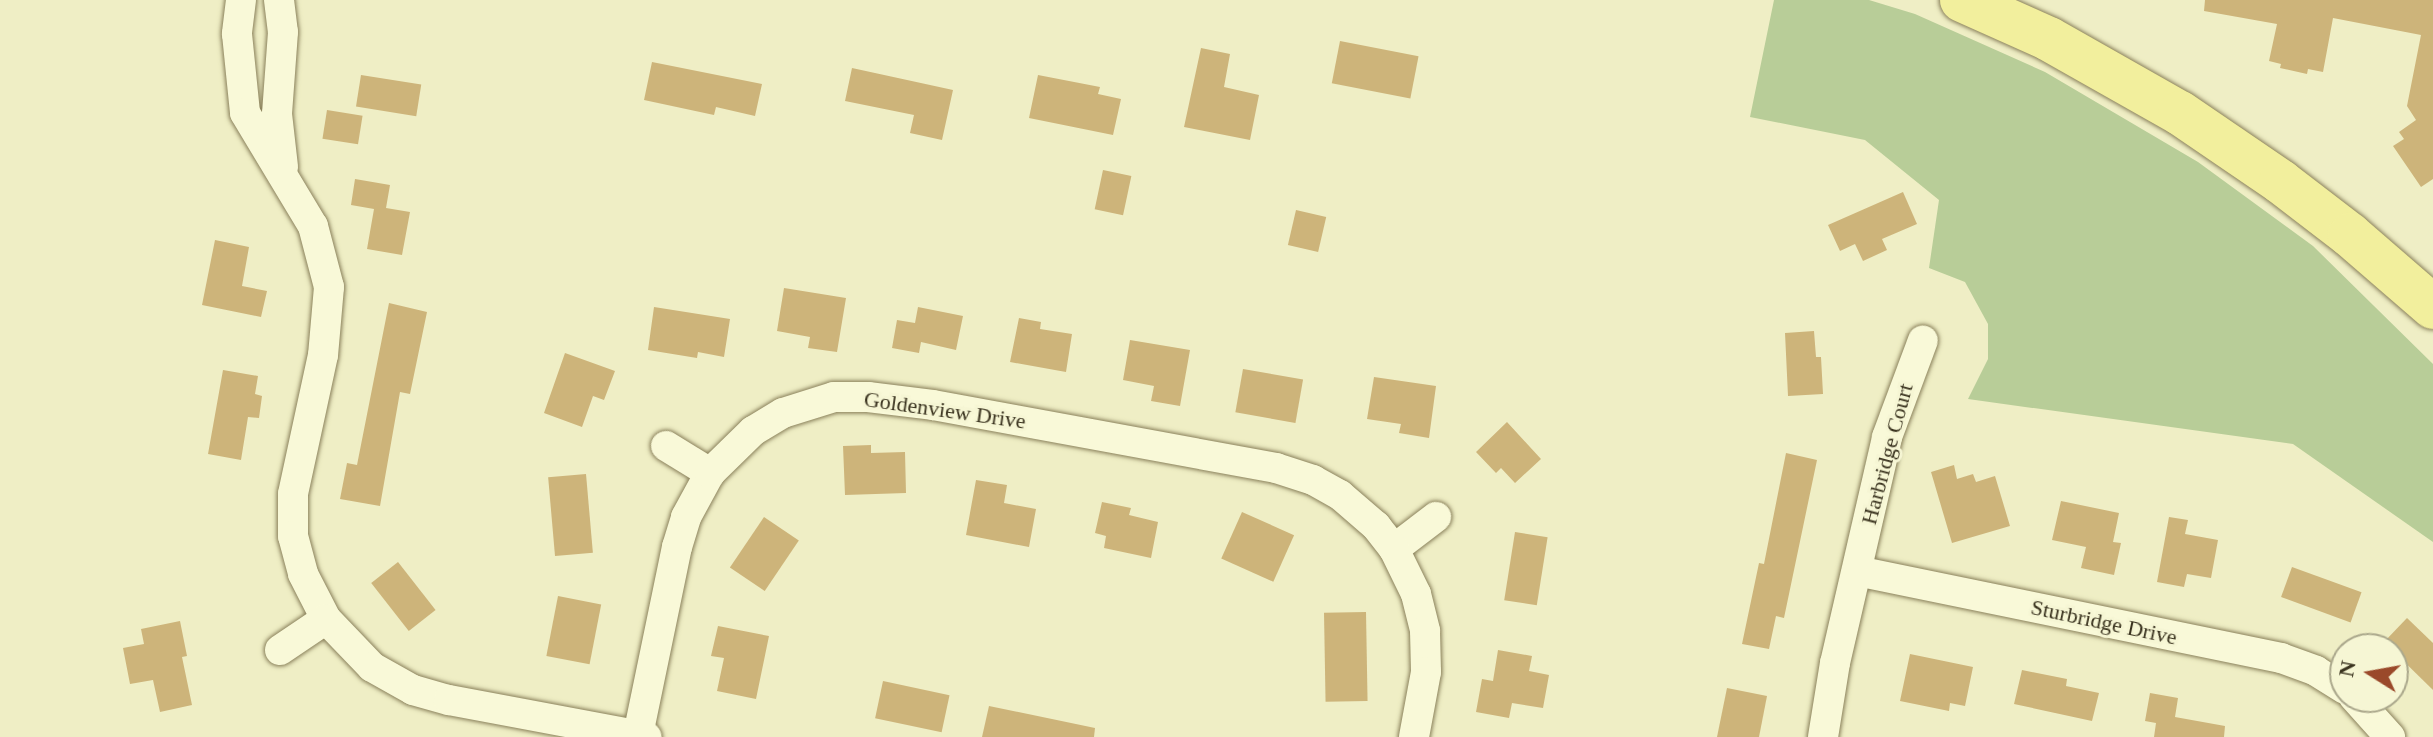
<!DOCTYPE html>
<html>
<head>
<meta charset="utf-8">
<style>
  body { margin:0 }
  #map { position:relative; width:2433px; height:737px; overflow:hidden; background:#efeec5; font-family:Georgia,serif }
  div>[style] { position:absolute }
  .green>* { inset:0; background:#b8cd98 }
  .building>* { inset:0; background:#cdb47a; transform-origin:0 0 }
  .roads { filter:drop-shadow(0 0 2px #8a815b) drop-shadow(0 0 2px #8a815b) }
  .street>* { height:30px; margin:-15px; padding:0 15px; transform-origin:15px; border-radius:15px; background:#f9f9d8 }
  .primary>* { height:44px; margin:-22px; padding:0 22px; transform-origin:22px; border-radius:22px; background:#f2ef9d }
  span { translate:-50% -50%; white-space:nowrap; text-align:center; line-height:1.15; -webkit-text-stroke:6px #f6f6d4; paint-order:stroke }
  .street-label { font-size:22px; color:#3a331f }
  .north { position:absolute; left:2329px; top:633px; width:80px; height:80px; box-sizing:border-box; background:#f6f6d4; border:2px solid #aba88c; border-radius:50%; rotate:281deg; font-size:22px; font-weight:700; line-height:32px; text-align:center; color:#3a331f }
  .north::after { content:''; display:block; margin:auto; width:28px; height:36px; background:#9a492a; clip-path:polygon(50% 0,100% 100%,50% 72%,0 100%) }
</style>
</head>
<body>
<div id="map">
  <div class="green">
    <i style="clip-path:polygon(1774px 0,1869px 0,1915px 14px,2045px 72px,2198px 162px,2313px 246px,2433px 364px,2433px 542px,2293px 444px,1968px 399px,1988px 359px,1988px 324px,1965px 282px,1929px 268px,1939px 200px,1865px 140px,1750px 117px)"></i>
  </div>
  <div class="building">
    <i style="clip-path:polygon(2205px 0,2433px 0,2433px 179px,2421px 187px,2393px 146px,2404px 139px,2399px 132px,2416px 120px,2407px 106px,2421px 35px,2333px 18px,2323px 72px,2308px 69px,2307px 74px,2280px 68px,2281px 64px,2269px 61px,2277px 24px,2204px 11px)"></i>
    <i style="left:1340px;top:41px;width:80px;height:43px;rotate:11deg"></i>
    <i style="clip-path:polygon(1201px 48px,1230px 54px,1224px 87px,1259px 95px,1250px 140px,1184px 127px)"></i>
    <i style="clip-path:polygon(652px 62px,762px 84px,755px 116px,716px 107px,714px 115px,644px 100px)"></i>
    <i style="clip-path:polygon(852px 68px,953px 90px,942px 140px,910px 133px,914px 115px,845px 101px)"></i>
    <i style="left:361px;top:75px;width:61px;height:32px;rotate:9deg"></i>
    <i style="clip-path:polygon(1038px 75px,1100px 87px,1098px 94px,1121px 99px,1113px 135px,1029px 118px)"></i>
    <i style="left:327px;top:110px;width:36px;height:29px;rotate:9deg"></i>
    <i style="left:1103px;top:170px;width:29px;height:40px;rotate:12deg"></i>
    <i style="clip-path:polygon(355px 179px,390px 185px,386px 208px,410px 212px,402px 255px,367px 249px,374px 209px,351px 205px)"></i>
    <i style="clip-path:polygon(1903px 192px,1917px 224px,1882px 239px,1887px 250px,1863px 261px,1855px 244px,1840px 251px,1828px 225px)"></i>
    <i style="left:1296px;top:210px;width:31px;height:36px;rotate:13deg"></i>
    <i style="clip-path:polygon(215px 240px,249px 247px,242px 286px,267px 291px,261px 317px,202px 305px)"></i>
    <i style="clip-path:polygon(784px 288px,846px 298px,837px 352px,808px 348px,810px 337px,777px 331px)"></i>
    <i style="clip-path:polygon(389px 303px,427px 312px,410px 394px,400px 392px,380px 506px,340px 499px,347px 463px,357px 465px)"></i>
    <i style="clip-path:polygon(654px 307px,730px 319px,724px 357px,698px 352px,697px 358px,648px 350px)"></i>
    <i style="clip-path:polygon(918px 307px,963px 316px,956px 350px,921px 342px,919px 353px,892px 348px,897px 320px,915px 323px)"></i>
    <i style="clip-path:polygon(1019px 318px,1041px 322px,1040px 329px,1072px 334px,1066px 372px,1010px 362px)"></i>
    <i style="clip-path:polygon(1814px 331px,1816px 357px,1821px 357px,1823px 394px,1788px 396px,1785px 333px)"></i>
    <i style="clip-path:polygon(1130px 340px,1190px 350px,1180px 406px,1151px 401px,1154px 386px,1123px 380px)"></i>
    <i style="clip-path:polygon(565px 353px,615px 371px,604px 400px,593px 396px,582px 427px,544px 413px)"></i>
    <i style="left:1243px;top:369px;width:61px;height:44px;rotate:10deg"></i>
    <i style="clip-path:polygon(223px 370px,258px 376px,255px 394px,262px 396px,259px 418px,248px 417px,241px 460px,208px 454px)"></i>
    <i style="clip-path:polygon(1374px 377px,1436px 386px,1429px 438px,1399px 433px,1401px 424px,1367px 419px)"></i>
    <i style="clip-path:polygon(1507px 422px,1541px 459px,1515px 483px,1501px 468px,1496px 473px,1476px 452px)"></i>
    <i style="clip-path:polygon(871px 445px,871px 453px,905px 452px,906px 493px,845px 495px,843px 446px)"></i>
    <i style="clip-path:polygon(1786px 453px,1817px 460px,1784px 618px,1776px 616px,1769px 649px,1742px 644px,1759px 563px,1764px 564px)"></i>
    <i style="clip-path:polygon(1954px 465px,1957px 479px,1973px 474px,1976px 482px,1995px 476px,2010px 526px,1952px 543px,1931px 472px)"></i>
    <i style="left:586px;top:474px;width:79px;height:38px;rotate:85deg"></i>
    <i style="clip-path:polygon(976px 480px,1007px 485px,1004px 503px,1036px 509px,1029px 547px,966px 535px)"></i>
    <i style="clip-path:polygon(2061px 501px,2119px 513px,2113px 542px,2121px 543px,2114px 575px,2081px 568px,2086px 547px,2052px 540px)"></i>
    <i style="clip-path:polygon(1102px 502px,1131px 508px,1129px 515px,1158px 522px,1151px 558px,1104px 548px,1106px 536px,1095px 533px)"></i>
    <i style="left:1242px;top:512px;width:57px;height:51px;rotate:24deg"></i>
    <i style="left:764px;top:517px;width:42px;height:61px;rotate:34deg"></i>
    <i style="clip-path:polygon(2169px 517px,2188px 520px,2185px 534px,2218px 540px,2211px 578px,2187px 574px,2184px 587px,2157px 582px)"></i>
    <i style="left:1515px;top:532px;width:33px;height:69px;rotate:9deg"></i>
    <i style="left:398px;top:562px;width:61px;height:34px;rotate:52deg"></i>
    <i style="left:2292px;top:567px;width:74px;height:32px;rotate:20deg"></i>
    <i style="left:558px;top:596px;width:44px;height:61px;rotate:11deg"></i>
    <i style="left:1366px;top:612px;width:89px;height:42px;rotate:89deg"></i>
    <i style="clip-path:polygon(2407px 618px,2433px 643px,2433px 690px,2384px 642px)"></i>
    <i style="clip-path:polygon(180px 621px,187px 656px,182px 657px,192px 705px,160px 712px,153px 680px,130px 684px,123px 648px,144px 644px,141px 629px)"></i>
    <i style="clip-path:polygon(718px 626px,769px 636px,756px 699px,717px 691px,724px 658px,711px 656px)"></i>
    <i style="clip-path:polygon(1498px 650px,1532px 656px,1529px 671px,1549px 675px,1543px 708px,1512px 703px,1509px 718px,1476px 712px,1482px 679px,1493px 681px)"></i>
    <i style="clip-path:polygon(1910px 654px,1973px 667px,1965px 706px,1950px 703px,1949px 711px,1900px 701px)"></i>
    <i style="clip-path:polygon(2022px 670px,2067px 679px,2066px 686px,2099px 693px,2092px 721px,2014px 704px)"></i>
    <i style="left:883px;top:681px;width:68px;height:38px;rotate:12deg"></i>
    <i style="clip-path:polygon(1727px 688px,1767px 696px,1759px 737px,1717px 737px)"></i>
    <i style="clip-path:polygon(2150px 693px,2178px 698px,2175px 717px,2225px 726px,2224px 737px,2154px 737px,2156px 723px,2145px 721px)"></i>
    <i style="clip-path:polygon(989px 706px,1095px 728px,1094px 737px,982px 737px)"></i>
  </div>
  <div class="roads">
    <div class="street">
      <i style="left:241px;top:0;width:34px;rotate:97deg"></i>
      <i style="left:237px;top:34px;width:79px;rotate:84.2deg"></i>
      <i style="left:245px;top:113px;width:132px;rotate:59deg"></i>
      <i style="left:313px;top:226px;width:63px;rotate:75.3deg"></i>
      <i style="left:329px;top:287px;width:68px;rotate:95deg"></i>
      <i style="left:323px;top:355px;width:142px;rotate:102.2deg"></i>
      <i style="left:293px;top:494px;width:42px;rotate:90deg"></i>
      <i style="left:293px;top:536px;width:39px;rotate:75deg"></i>
      <i style="left:303px;top:574px;width:51px;rotate:62.9deg"></i>
      <i style="left:326px;top:619px;width:66px;rotate:46.2deg"></i>
      <i style="left:372px;top:667px;width:47px;rotate:29.3deg"></i>
      <i style="left:413px;top:690px;width:37px;rotate:16deg"></i>
      <i style="left:449px;top:700px;width:201px;rotate:10.6deg"></i>
      <i style="left:279px;top:0;width:32px;rotate:83deg"></i>
      <i style="left:283px;top:32px;width:82px;rotate:94.2deg"></i>
      <i style="left:277px;top:114px;width:53px;rotate:83.5deg"></i>
      <i style="left:666px;top:446px;width:52px;rotate:31.5deg"></i>
      <i style="left:1394px;top:549px;width:53px;rotate:-37.3deg"></i>
      <i style="left:1857px;top:571px;width:433px;rotate:11.6deg"></i>
      <i style="left:2281px;top:658px;width:37px;rotate:20deg"></i>
      <i style="left:2316px;top:671px;width:34px;rotate:32deg"></i>
      <i style="left:280px;top:650px;width:55px;rotate:-34deg"></i>
      <i style="left:2354px;top:697px;width:54px;rotate:48deg"></i>
      <i style="left:638px;top:735px;width:192px;rotate:-78.3deg"></i>
      <i style="left:677px;top:547px;width:31px;rotate:-73deg"></i>
      <i style="left:686px;top:517px;width:50px;rotate:-61.4deg"></i>
      <i style="left:710px;top:473px;width:60px;rotate:-44.3deg"></i>
      <i style="left:753px;top:431px;width:35px;rotate:-31deg"></i>
      <i style="left:783px;top:413px;width:53px;rotate:-17.4deg"></i>
      <i style="left:834px;top:397px;width:34px"></i>
      <i style="left:868px;top:397px;width:65px;rotate:7deg"></i>
      <i style="left:933px;top:405px;width:349px;rotate:10.4deg"></i>
      <i style="left:1276px;top:468px;width:39px;rotate:18deg"></i>
      <i style="left:1313px;top:480px;width:31px;rotate:29deg"></i>
      <i style="left:1340px;top:495px;width:48px;rotate:40.7deg"></i>
      <i style="left:1376px;top:526px;width:29px;rotate:52deg"></i>
      <i style="left:1394px;top:549px;width:50px;rotate:63.9deg"></i>
      <i style="left:1416px;top:594px;width:38px;rotate:76deg"></i>
      <i style="left:1425px;top:631px;width:41px;rotate:88.6deg"></i>
      <i style="left:1426px;top:672px;width:66px;rotate:100.5deg"></i>
      <i style="left:1823px;top:737px;width:75px;rotate:-80.8deg"></i>
      <i style="left:1835px;top:663px;width:232px;rotate:-77deg"></i>
      <i style="left:1887px;top:437px;width:103px;rotate:-69.6deg"></i>
    </div>
    <div class="primary">
      <i style="left:1962px;top:0;width:95px;rotate:24.1deg"></i>
      <i style="left:2049px;top:39px;width:150px;rotate:29.5deg"></i>
      <i style="left:2180px;top:113px;width:122px;rotate:34.3deg"></i>
      <i style="left:2281px;top:182px;width:87px;rotate:37.5deg"></i>
      <i style="left:2350px;top:235px;width:110px;rotate:40.9deg"></i>
    </div>
  </div>
  <div class="street-label">
    <span style="left:945px;top:410px;rotate:8deg">Goldenview Drive</span>
    <span style="left:1887px;top:454px;rotate:-75deg">Harbridge Court</span>
    <span style="left:2104px;top:622px;rotate:12deg">Sturbridge Drive</span>
  </div>
  <div class="north">N</div>
</div>
</body>
</html>
